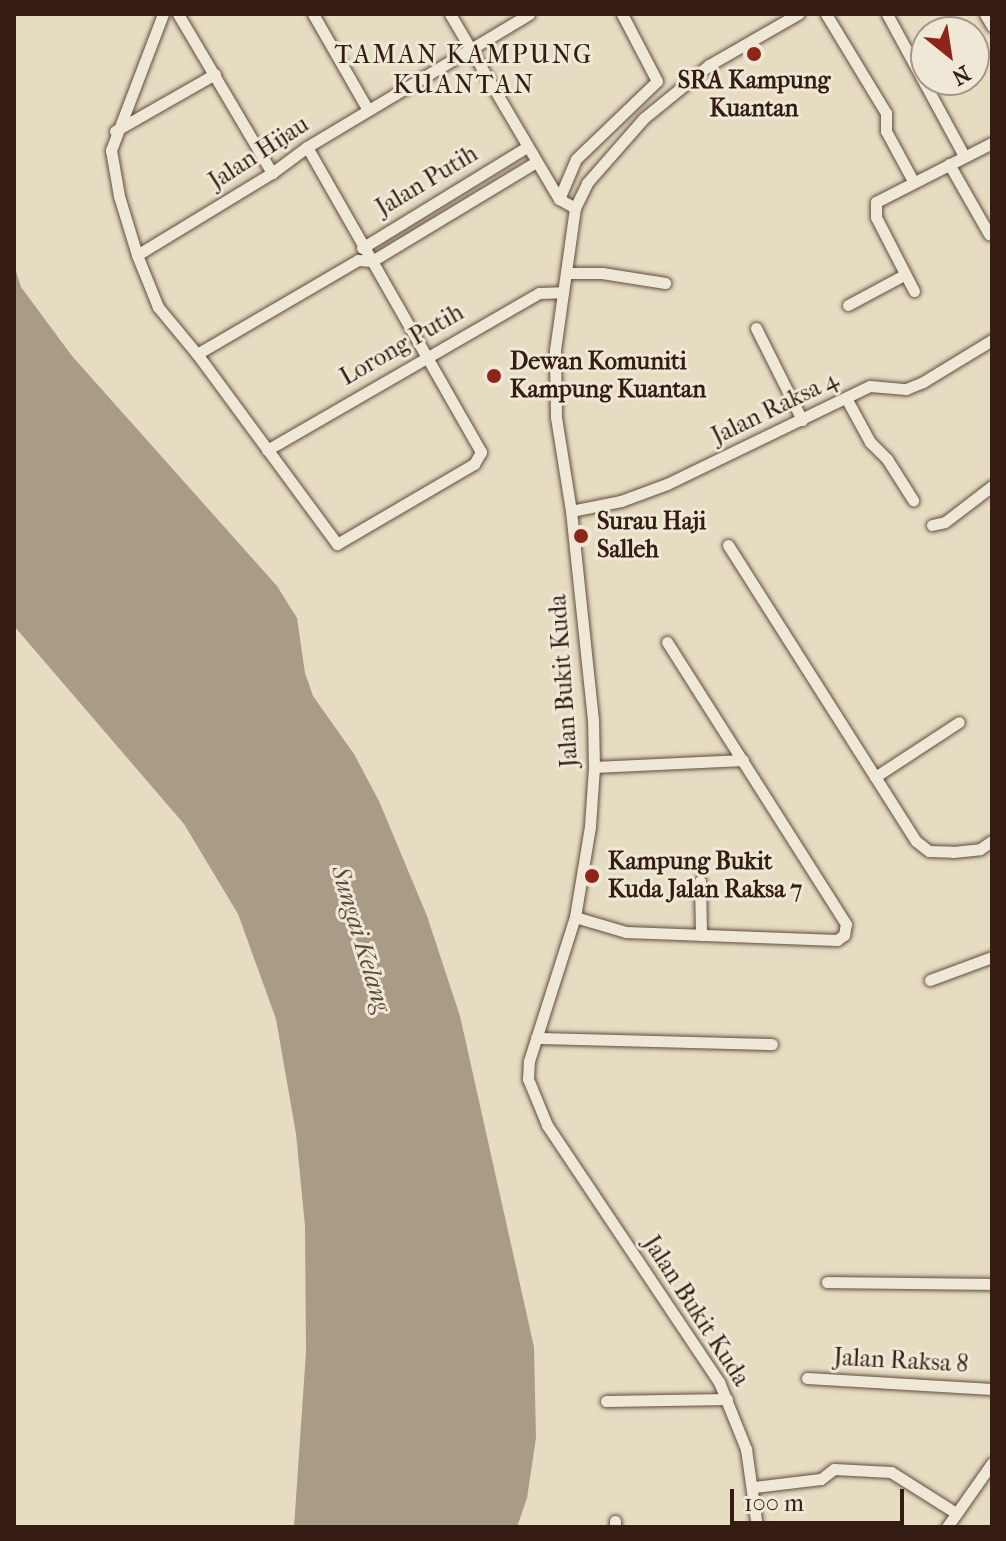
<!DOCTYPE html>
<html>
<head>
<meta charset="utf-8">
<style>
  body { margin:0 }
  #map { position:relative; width:1006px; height:1541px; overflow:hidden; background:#e6dcc2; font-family:"IM FELL French Canon",serif }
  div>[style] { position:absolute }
  .water>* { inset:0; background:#aa9b86 }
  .roads { filter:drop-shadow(0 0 2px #614c3e) drop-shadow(0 0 2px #614c3e) }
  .minor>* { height:11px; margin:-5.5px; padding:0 5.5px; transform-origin:5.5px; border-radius:5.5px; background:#efe8d7 }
  .dots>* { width:22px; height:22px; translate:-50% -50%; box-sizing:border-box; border:4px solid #efe8d7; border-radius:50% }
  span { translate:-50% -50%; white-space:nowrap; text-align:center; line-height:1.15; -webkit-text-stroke:6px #efe8d7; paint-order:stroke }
  .poi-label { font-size:24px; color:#351c12; font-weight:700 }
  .left { translate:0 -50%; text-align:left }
  .street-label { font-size:24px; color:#351c12 }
  .neighbourhood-label { font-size:26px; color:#351c12; letter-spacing:2px }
  .water-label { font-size:26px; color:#5e483b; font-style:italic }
  .frame { position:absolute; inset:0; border:16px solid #351c12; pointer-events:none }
  .north { position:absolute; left:910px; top:16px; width:80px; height:80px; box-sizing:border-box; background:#efe8d7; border:2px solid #a59688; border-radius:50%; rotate:150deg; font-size:22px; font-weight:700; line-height:32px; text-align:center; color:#351c12 }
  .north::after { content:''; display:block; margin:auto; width:28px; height:36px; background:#8f2418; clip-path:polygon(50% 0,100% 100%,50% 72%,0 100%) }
  .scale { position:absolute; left:730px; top:1489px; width:174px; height:36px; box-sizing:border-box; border:4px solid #351c12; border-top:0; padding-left:10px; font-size:24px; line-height:28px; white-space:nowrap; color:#351c12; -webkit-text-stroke:6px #efe8d7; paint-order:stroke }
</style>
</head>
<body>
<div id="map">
  <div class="water">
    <i style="clip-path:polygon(14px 265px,21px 287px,72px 356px,277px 586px,297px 618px,305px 673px,313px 696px,354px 754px,379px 801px,427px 916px,460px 1016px,534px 1347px,536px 1438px,527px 1498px,517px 1527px,294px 1527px,306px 1352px,305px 1226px,296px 1134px,276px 1019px,238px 914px,184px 824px,14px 626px)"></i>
  </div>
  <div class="roads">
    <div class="minor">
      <i style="left:163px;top:14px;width:146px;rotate:110.9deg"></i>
      <i style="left:111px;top:150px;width:47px;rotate:80.1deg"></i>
      <i style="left:119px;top:196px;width:62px;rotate:73deg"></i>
      <i style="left:137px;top:255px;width:56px;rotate:68deg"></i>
      <i style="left:158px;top:307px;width:61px;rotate:50.3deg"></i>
      <i style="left:197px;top:354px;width:236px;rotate:53.6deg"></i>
      <i style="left:337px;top:544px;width:159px;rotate:-30.3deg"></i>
      <i style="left:474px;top:464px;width:14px;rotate:-60deg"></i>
      <i style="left:481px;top:452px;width:351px;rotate:-119.7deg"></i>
      <i style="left:178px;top:14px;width:185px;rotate:59.4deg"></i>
      <i style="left:313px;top:14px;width:111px;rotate:60.2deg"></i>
      <i style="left:450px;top:14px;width:215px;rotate:59.5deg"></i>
      <i style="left:559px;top:199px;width:18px;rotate:29deg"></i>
      <i style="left:826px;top:14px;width:116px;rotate:58.8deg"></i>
      <i style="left:886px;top:113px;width:18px;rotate:90deg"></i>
      <i style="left:886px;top:131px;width:57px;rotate:61.6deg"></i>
      <i style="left:887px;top:14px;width:162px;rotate:61.5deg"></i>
      <i style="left:985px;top:14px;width:14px;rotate:60deg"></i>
      <i style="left:115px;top:131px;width:115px;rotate:-29.7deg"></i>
      <i style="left:949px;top:164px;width:81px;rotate:60.3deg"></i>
      <i style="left:559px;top:199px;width:43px;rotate:-67deg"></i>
      <i style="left:576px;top:159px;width:112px;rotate:-43.9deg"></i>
      <i style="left:657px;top:81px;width:76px;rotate:-117.6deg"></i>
      <i style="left:362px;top:248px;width:193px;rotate:-31.5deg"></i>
      <i style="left:137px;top:255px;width:158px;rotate:-31.3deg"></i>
      <i style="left:272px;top:173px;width:44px;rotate:-36.6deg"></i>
      <i style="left:307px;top:147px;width:259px;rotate:-30.9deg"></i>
      <i style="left:566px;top:273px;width:36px"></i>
      <i style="left:602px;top:273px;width:64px;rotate:9deg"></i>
      <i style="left:914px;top:291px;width:83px;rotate:-117.2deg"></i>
      <i style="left:876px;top:217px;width:15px;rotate:-90deg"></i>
      <i style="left:876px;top:202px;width:130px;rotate:-27deg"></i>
      <i style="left:848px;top:305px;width:64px;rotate:-28.2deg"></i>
      <i style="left:756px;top:328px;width:103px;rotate:63.4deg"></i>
      <i style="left:197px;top:354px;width:186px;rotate:-30.3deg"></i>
      <i style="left:358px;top:260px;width:14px;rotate:4deg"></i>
      <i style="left:372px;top:261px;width:192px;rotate:-31.1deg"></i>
      <i style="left:846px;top:398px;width:50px;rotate:61.4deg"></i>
      <i style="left:870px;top:442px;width:24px;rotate:45deg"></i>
      <i style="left:887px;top:459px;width:49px;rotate:57.6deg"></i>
      <i style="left:267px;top:450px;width:314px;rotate:-30deg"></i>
      <i style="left:539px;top:293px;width:24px;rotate:-2deg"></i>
      <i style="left:571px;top:511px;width:51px;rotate:-11.3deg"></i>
      <i style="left:621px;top:501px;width:49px;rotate:-20.3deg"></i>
      <i style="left:667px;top:484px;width:225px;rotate:-25.8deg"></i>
      <i style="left:870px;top:386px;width:36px;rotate:5deg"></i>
      <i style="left:906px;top:389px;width:18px;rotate:-22deg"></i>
      <i style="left:923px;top:382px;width:81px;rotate:-31.3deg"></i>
      <i style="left:932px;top:525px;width:13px;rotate:-13deg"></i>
      <i style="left:945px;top:522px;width:59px;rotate:-37.5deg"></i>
      <i style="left:728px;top:545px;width:351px;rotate:57.6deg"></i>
      <i style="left:916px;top:841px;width:16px;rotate:38deg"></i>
      <i style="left:929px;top:851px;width:24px;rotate:2deg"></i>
      <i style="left:953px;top:852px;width:27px;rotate:-6deg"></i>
      <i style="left:980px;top:849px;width:14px;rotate:-34deg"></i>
      <i style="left:594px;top:767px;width:149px;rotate:-2.7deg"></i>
      <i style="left:875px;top:777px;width:100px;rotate:-33.2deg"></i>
      <i style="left:700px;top:881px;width:54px;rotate:88.9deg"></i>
      <i style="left:575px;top:917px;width:53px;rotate:16.4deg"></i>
      <i style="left:626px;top:932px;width:211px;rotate:2.2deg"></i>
      <i style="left:837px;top:940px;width:9px;rotate:-36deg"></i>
      <i style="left:844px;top:935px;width:11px;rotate:-80deg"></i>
      <i style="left:846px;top:924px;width:334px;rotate:-122.4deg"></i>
      <i style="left:930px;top:980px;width:66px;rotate:-20.4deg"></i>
      <i style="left:536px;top:1038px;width:236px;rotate:1.5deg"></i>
      <i style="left:827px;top:1282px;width:165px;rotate:0.7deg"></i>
      <i style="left:807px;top:1378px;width:185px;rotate:3.4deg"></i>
      <i style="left:606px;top:1401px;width:121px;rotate:-0.9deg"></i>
      <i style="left:754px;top:1487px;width:67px;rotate:-6.8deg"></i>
      <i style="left:821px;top:1479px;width:16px;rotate:-38deg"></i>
      <i style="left:834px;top:1469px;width:57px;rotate:3deg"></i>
      <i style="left:891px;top:1472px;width:77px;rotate:32.2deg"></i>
      <i style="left:615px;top:1521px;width:6px;rotate:90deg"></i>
      <i style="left:757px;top:1527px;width:79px;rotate:-98deg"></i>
      <i style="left:746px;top:1449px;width:72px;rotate:-111.9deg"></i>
      <i style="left:719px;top:1382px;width:309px;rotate:-123.8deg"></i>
      <i style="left:547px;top:1125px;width:50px;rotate:-112.4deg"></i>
      <i style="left:528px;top:1079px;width:18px;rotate:-87deg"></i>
      <i style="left:529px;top:1061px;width:151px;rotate:-72.3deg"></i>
      <i style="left:575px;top:917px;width:92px;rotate:-80.6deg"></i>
      <i style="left:590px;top:826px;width:59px;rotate:-86.1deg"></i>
      <i style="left:594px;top:767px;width:47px;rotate:-91.2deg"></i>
      <i style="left:593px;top:720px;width:210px;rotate:-96deg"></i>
      <i style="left:571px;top:511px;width:95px;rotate:-99.1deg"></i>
      <i style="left:556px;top:417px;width:67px;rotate:-90.9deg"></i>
      <i style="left:555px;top:350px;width:143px;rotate:-82deg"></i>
      <i style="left:575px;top:208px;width:28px;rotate:-64deg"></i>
      <i style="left:587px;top:183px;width:86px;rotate:-48.8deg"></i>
      <i style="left:644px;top:118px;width:84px;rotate:-39.2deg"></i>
      <i style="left:709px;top:65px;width:103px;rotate:-29.8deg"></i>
      <i style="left:947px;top:1527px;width:78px;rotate:-54.9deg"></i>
    </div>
  </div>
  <div class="dots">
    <i style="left:754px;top:54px;background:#8f2418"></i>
    <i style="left:494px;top:376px;background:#8f2418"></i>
    <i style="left:581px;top:536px;background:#8f2418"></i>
    <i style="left:592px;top:876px;background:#8f2418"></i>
  </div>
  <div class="poi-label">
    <span style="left:754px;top:95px">SRA Kampung<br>Kuantan</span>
    <span class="left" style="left:510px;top:376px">Dewan Komuniti<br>Kampung Kuantan</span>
    <span class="left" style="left:597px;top:536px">Surau Haji<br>Salleh</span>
    <span class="left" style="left:608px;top:876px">Kampung Bukit<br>Kuda Jalan Raksa 7</span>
  </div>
  <div class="street-label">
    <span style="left:259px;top:153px;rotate:-33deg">Jalan Hijau</span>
    <span style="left:427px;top:181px;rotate:-31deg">Jalan Putih</span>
    <span style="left:402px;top:345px;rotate:-30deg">Lorong Putih</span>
    <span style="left:775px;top:408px;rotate:-26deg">Jalan Raksa 4</span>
    <span style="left:564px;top:681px;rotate:-94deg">Jalan Bukit Kuda</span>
    <span style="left:696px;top:1311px;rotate:57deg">Jalan Bukit Kuda</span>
    <span style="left:901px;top:1361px;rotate:3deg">Jalan Raksa 8</span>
  </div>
  <div class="neighbourhood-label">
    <span style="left:464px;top:70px">TAMAN KAMPUNG<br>KUANTAN</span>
  </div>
  <div class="water-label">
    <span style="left:361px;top:939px;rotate:73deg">Sungai Kelang</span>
  </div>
  <div class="frame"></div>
  <div class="north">N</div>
  <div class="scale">100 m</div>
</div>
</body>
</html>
